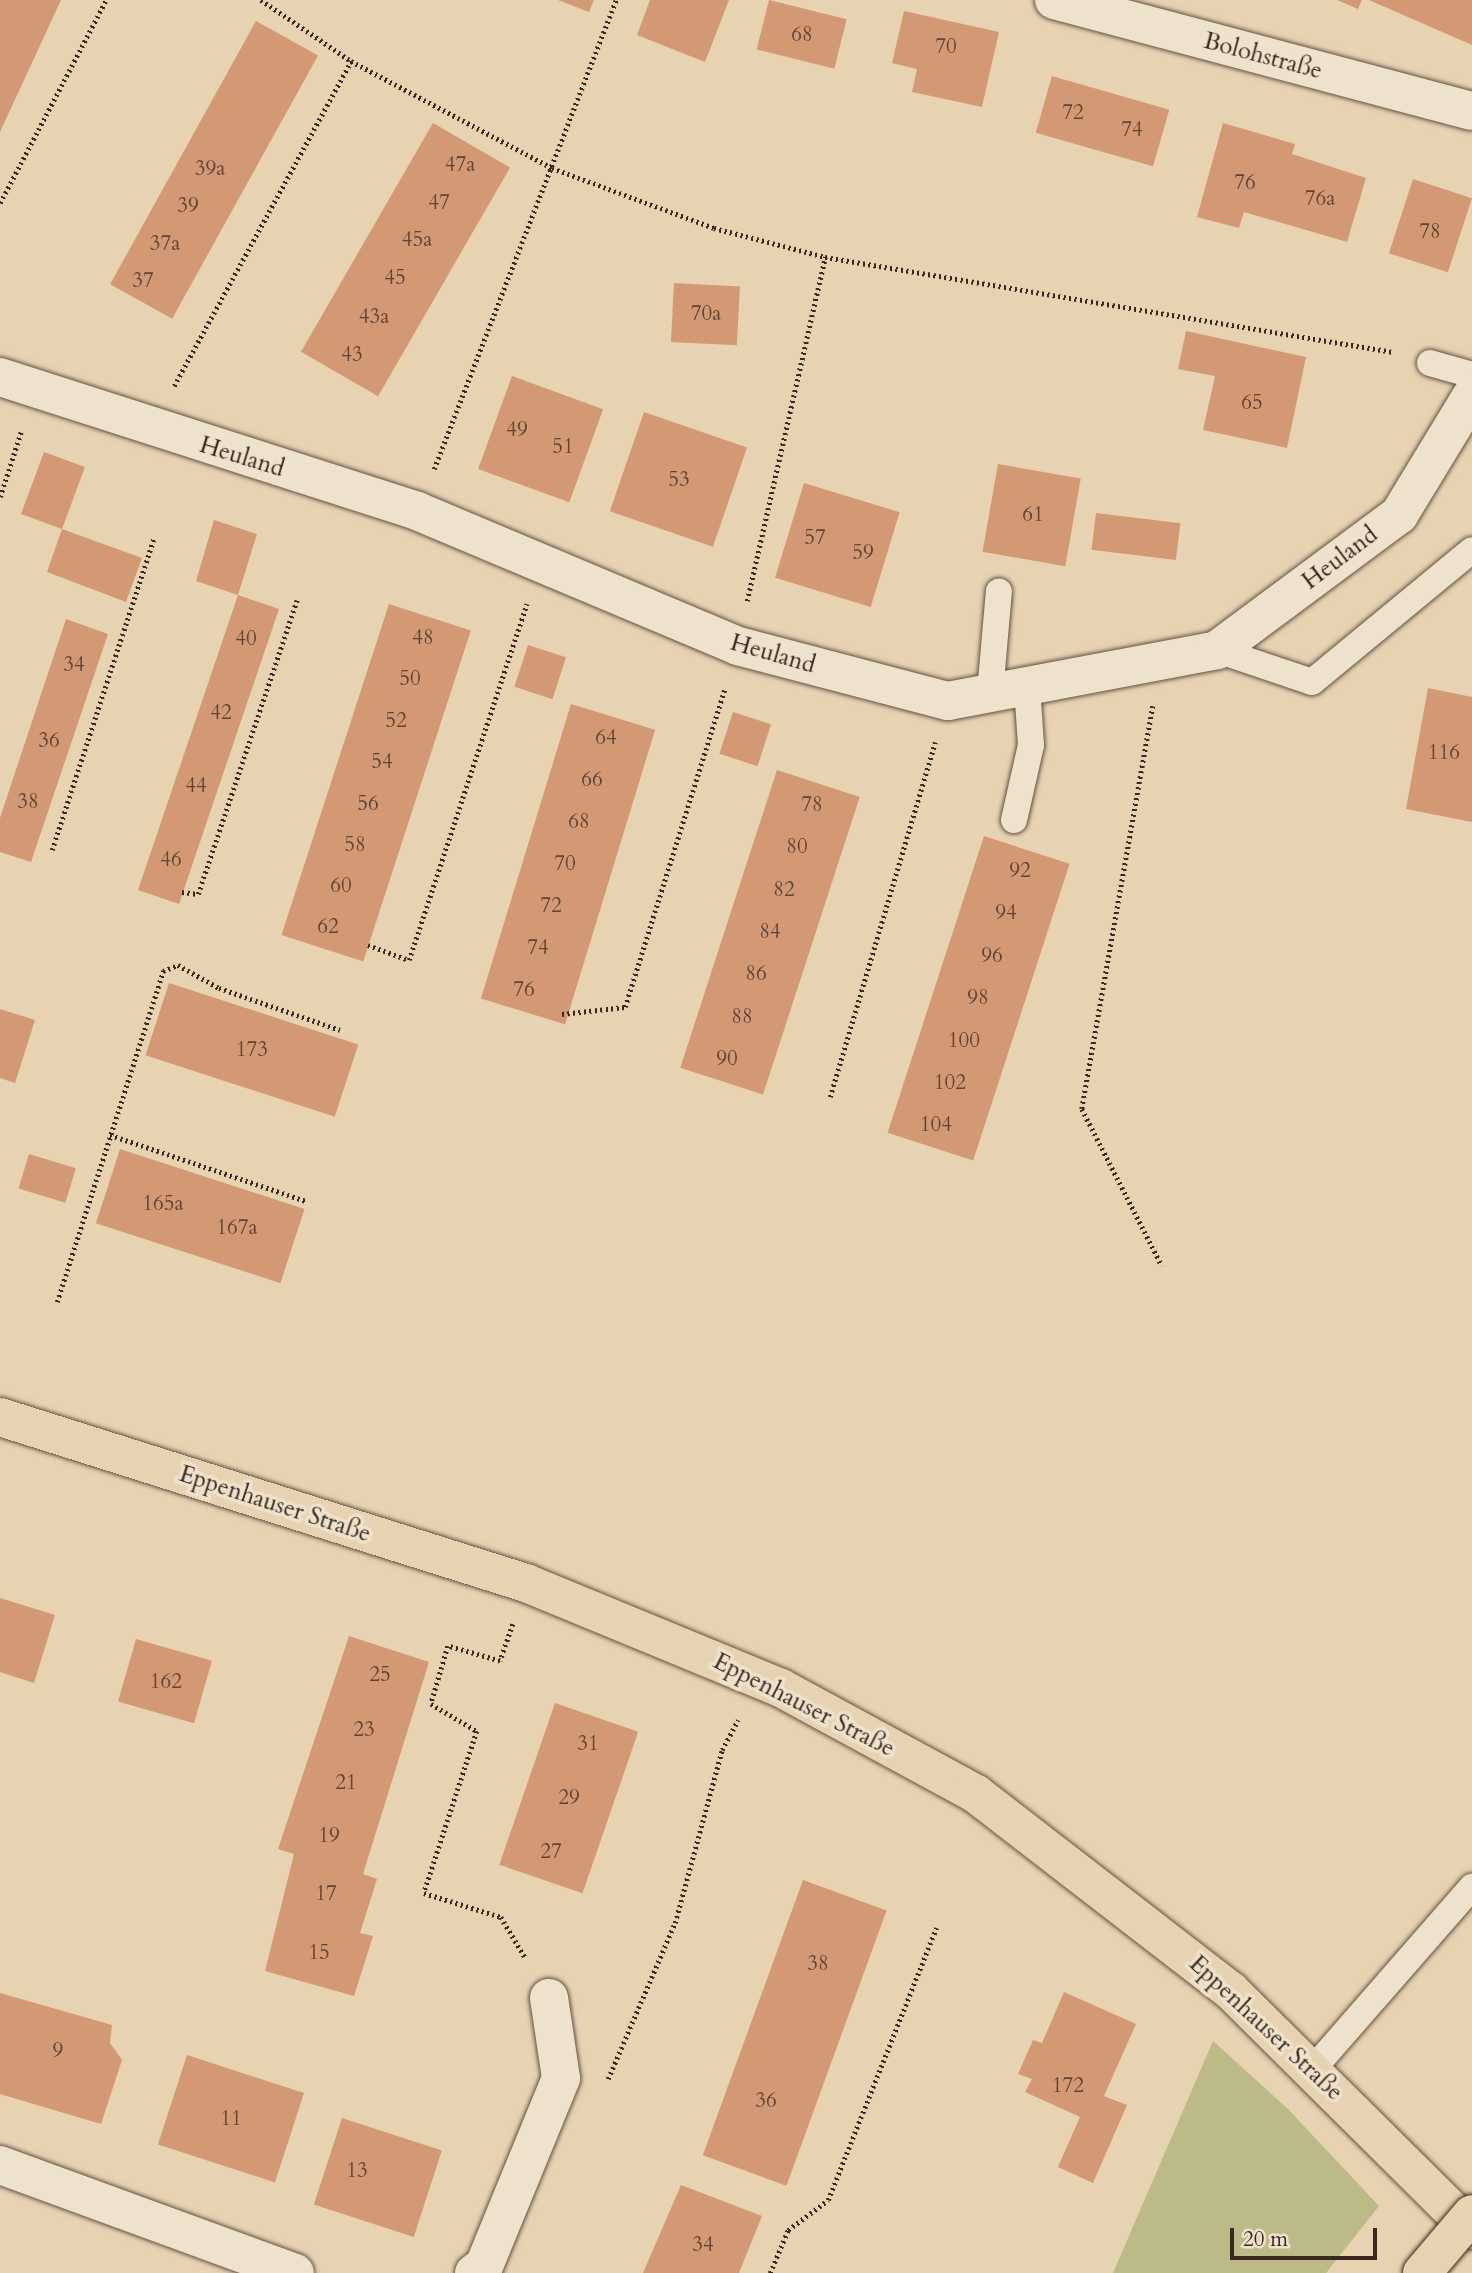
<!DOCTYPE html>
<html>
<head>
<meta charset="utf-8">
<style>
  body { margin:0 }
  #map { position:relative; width:1472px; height:2273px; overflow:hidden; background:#e7d3b1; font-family:Cardo,serif }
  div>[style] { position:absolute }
  .green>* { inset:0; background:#bcbb87 }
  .building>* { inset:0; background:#d39974; transform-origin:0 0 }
  .path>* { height:4.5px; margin-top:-2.25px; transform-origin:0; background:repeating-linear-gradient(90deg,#392720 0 2px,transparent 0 5.5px) }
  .roads { filter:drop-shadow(0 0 2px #645244) drop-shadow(0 0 2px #645244) }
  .lane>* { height:26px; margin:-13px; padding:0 13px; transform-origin:13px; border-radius:13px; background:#efe2cc }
  .street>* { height:38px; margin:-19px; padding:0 19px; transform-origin:19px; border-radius:19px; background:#efe2cc }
  .primary>* { height:38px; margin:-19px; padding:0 19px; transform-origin:19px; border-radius:19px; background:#e7d3b1 }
  .bridges { filter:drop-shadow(0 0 2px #392720) drop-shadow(0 0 2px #392720) }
  .highway-bridge>* { height:38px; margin:-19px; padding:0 19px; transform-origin:19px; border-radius:19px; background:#e7d3b1 }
  span { translate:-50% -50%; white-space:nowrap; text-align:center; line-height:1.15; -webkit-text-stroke:7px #efe2cc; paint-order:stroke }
  .number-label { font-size:21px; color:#604435 }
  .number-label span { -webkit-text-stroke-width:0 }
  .street-label { font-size:24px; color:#392720 }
  .scale { position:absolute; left:1230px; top:2228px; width:147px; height:32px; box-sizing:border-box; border:4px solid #392720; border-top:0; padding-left:9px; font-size:21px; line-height:24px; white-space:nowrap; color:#392720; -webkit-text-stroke:5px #efe2cc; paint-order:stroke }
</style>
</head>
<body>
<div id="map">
  <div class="green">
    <i style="clip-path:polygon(1213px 2041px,1288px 2109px,1379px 2206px,1326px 2273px,1113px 2273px)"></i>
  </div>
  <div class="building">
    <i style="clip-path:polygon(0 0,61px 0,0 132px)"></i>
    <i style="clip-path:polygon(558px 0,594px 0,589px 12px)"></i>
    <i style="clip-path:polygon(650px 0,729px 0,705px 62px,637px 35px)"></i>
    <i style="left:769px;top:0;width:80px;height:51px;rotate:14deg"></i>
    <i style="clip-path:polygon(1337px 0,1362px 0,1358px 9px)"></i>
    <i style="clip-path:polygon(1369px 0,1472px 0,1472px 45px)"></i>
    <i style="clip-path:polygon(904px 11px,999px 32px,982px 107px,912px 92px,917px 69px,892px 63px)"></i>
    <i style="left:256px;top:21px;width:71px;height:301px;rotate:29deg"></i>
    <i style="left:1052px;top:76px;width:122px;height:59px;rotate:16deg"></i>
    <i style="left:433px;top:123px;width:89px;height:264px;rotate:30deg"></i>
    <i style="clip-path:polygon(1223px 123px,1295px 144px,1292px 154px,1366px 178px,1347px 242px,1244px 212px,1239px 228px,1197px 217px)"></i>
    <i style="left:1413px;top:179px;width:62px;height:78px;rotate:18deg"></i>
    <i style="left:674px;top:283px;width:66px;height:59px;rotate:3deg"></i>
    <i style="clip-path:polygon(1186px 331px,1306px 357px,1287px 448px,1203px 430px,1215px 376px,1178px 369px)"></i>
    <i style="left:512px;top:376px;width:97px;height:99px;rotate:20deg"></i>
    <i style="left:644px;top:412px;width:109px;height:105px;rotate:19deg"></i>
    <i style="clip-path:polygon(44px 452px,85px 467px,62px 529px,142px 558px,126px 602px,47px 572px,62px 529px,21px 514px)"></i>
    <i style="left:998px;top:464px;width:84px;height:89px;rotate:10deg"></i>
    <i style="left:804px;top:483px;width:100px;height:99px;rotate:17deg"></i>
    <i style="left:1096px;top:513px;width:85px;height:37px;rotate:7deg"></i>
    <i style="clip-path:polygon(214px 520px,257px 534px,238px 595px,279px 609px,179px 904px,138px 890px,238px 595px,196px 581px)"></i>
    <i style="left:389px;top:604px;width:86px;height:348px;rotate:18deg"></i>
    <i style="clip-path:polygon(66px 619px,108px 634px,31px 862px,0 852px,0 818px)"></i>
    <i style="left:528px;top:645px;width:40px;height:44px;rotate:18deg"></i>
    <i style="clip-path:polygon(1428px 688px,1472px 697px,1472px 822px,1406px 809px)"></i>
    <i style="left:571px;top:704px;width:88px;height:308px;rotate:17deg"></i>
    <i style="left:733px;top:712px;width:40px;height:44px;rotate:18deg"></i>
    <i style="left:777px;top:770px;width:87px;height:313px;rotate:18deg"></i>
    <i style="left:984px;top:836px;width:90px;height:312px;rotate:18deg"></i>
    <i style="left:169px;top:983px;width:199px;height:76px;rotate:18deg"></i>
    <i style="clip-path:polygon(0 1009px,35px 1020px,15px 1083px,0 1078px)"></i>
    <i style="left:120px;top:1149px;width:194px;height:78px;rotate:18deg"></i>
    <i style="left:29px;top:1154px;width:49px;height:36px;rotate:17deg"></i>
    <i style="clip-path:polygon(0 1598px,55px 1615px,34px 1683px,0 1672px)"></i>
    <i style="clip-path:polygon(349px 1636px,429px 1662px,363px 1874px,377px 1879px,360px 1933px,373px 1936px,354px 1996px,265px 1971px,294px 1854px,278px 1849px)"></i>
    <i style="left:136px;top:1639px;width:79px;height:65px;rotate:16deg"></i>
    <i style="left:555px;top:1703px;width:88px;height:171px;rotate:19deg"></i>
    <i style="left:803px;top:1880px;width:89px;height:293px;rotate:20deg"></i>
    <i style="clip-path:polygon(1064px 1992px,1136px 2024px,1104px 2096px,1127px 2105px,1093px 2183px,1058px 2167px,1080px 2117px,1025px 2092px,1032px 2079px,1018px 2074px,1033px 2040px,1042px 2043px)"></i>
    <i style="clip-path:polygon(0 1993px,112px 2025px,110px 2043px,122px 2060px,101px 2124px,0 2094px)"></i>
    <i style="left:187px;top:2055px;width:123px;height:94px;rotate:18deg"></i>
    <i style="left:342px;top:2118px;width:105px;height:91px;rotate:18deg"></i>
    <i style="clip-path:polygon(681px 2185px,762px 2216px,739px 2273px,643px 2273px)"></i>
  </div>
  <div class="path">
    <i style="left:261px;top:0;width:109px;rotate:34.1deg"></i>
    <i style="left:351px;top:61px;width:228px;rotate:28deg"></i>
    <i style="left:552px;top:168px;width:173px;rotate:20.3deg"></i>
    <i style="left:714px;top:228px;width:115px;rotate:14.6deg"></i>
    <i style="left:825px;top:257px;width:576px;rotate:9.5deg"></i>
    <i style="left:0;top:203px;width:229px;rotate:-62.4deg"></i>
    <i style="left:174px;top:386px;width:370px;rotate:-61.4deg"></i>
    <i style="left:434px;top:469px;width:503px;rotate:-68.79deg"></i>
    <i style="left:0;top:497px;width:68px;rotate:-72.1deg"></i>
    <i style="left:747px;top:601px;width:353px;rotate:-77.2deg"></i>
    <i style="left:1153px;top:706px;width:409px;rotate:100deg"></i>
    <i style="left:1082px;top:1109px;width:176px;rotate:63deg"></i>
    <i style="left:52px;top:850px;width:328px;rotate:-71.9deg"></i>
    <i style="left:182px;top:892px;width:16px;rotate:7deg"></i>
    <i style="left:198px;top:894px;width:310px;rotate:-71.4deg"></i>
    <i style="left:368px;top:945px;width:44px;rotate:20.1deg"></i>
    <i style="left:409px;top:960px;width:375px;rotate:-71.7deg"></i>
    <i style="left:562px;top:1014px;width:63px;rotate:-6.3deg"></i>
    <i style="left:625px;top:1007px;width:335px;rotate:-72.6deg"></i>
    <i style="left:830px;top:1097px;width:370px;rotate:-73.5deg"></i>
    <i style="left:110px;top:1135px;width:207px;rotate:18.6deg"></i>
    <i style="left:57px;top:1302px;width:348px;rotate:-72.2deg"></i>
    <i style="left:163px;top:971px;width:16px;rotate:-22deg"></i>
    <i style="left:178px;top:965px;width:47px;rotate:29.3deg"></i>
    <i style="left:219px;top:988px;width:128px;rotate:19.1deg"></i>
    <i style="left:513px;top:1624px;width:39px;rotate:109deg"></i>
    <i style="left:500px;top:1661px;width:54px;rotate:-163.9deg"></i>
    <i style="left:448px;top:1646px;width:60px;rotate:106.3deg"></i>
    <i style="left:431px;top:1704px;width:53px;rotate:30.4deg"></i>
    <i style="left:477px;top:1731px;width:170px;rotate:108.1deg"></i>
    <i style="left:424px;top:1893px;width:81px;rotate:17.3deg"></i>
    <i style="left:501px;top:1917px;width:49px;rotate:59.2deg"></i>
    <i style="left:608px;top:2079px;width:170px;rotate:-66.8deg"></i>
    <i style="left:675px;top:1923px;width:179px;rotate:-74.8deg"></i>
    <i style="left:722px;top:1750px;width:34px;rotate:-62deg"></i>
    <i style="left:770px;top:2273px;width:47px;rotate:-67.3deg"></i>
    <i style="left:788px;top:2230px;width:50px;rotate:-36.9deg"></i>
    <i style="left:828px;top:2200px;width:293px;rotate:-68.3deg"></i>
  </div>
  <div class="roads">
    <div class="lane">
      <i style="left:1430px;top:363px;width:44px;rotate:15.9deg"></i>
      <i style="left:1217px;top:650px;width:100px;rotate:18.6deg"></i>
      <i style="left:1312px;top:682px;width:207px;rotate:-39.5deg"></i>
      <i style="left:990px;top:693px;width:102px;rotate:-85deg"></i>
      <i style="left:1014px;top:820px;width:77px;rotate:-77.2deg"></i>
      <i style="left:1031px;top:745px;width:59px;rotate:-93.9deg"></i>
      <i style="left:1313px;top:2069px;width:242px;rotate:-48.9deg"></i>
    </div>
    <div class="street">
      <i style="left:1054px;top:0;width:432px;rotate:14.9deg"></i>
      <i style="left:0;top:377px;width:438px;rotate:17.8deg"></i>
      <i style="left:417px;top:511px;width:348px;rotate:22.8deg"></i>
      <i style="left:738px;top:646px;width:217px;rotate:14.7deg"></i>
      <i style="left:948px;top:701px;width:274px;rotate:-10.7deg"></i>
      <i style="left:1217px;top:650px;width:227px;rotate:-36.6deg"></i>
      <i style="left:1399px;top:515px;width:140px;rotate:-58.7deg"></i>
      <i style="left:0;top:2165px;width:314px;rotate:20.1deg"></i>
      <i style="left:474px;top:2273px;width:12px;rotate:-35deg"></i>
      <i style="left:484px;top:2266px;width:203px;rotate:-67.7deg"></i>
      <i style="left:561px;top:2078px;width:81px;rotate:-98.5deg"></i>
    </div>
    <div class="primary">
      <i style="left:0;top:1417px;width:552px;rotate:17.52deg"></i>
      <i style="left:526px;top:1583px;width:276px;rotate:22.4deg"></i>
      <i style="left:781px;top:1688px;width:222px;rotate:28.5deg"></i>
      <i style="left:976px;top:1794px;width:322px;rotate:37.7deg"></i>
      <i style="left:1231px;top:1991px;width:339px;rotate:44.8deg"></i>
    </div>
  </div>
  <div class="bridges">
    <div class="highway-bridge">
      <i style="left:1422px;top:2273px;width:77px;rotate:-49.7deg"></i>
    </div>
  </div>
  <div class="number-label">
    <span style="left:802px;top:35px">68</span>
    <span style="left:946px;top:47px">70</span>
    <span style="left:1073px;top:113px">72</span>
    <span style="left:1132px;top:130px">74</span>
    <span style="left:460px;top:165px">47a</span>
    <span style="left:210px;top:169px">39a</span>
    <span style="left:1245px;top:183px">76</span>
    <span style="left:1320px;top:199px">76a</span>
    <span style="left:439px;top:203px">47</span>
    <span style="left:188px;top:206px">39</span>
    <span style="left:1430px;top:232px">78</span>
    <span style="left:417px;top:240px">45a</span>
    <span style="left:165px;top:244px">37a</span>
    <span style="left:395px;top:278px">45</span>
    <span style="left:143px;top:281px">37</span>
    <span style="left:706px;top:314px">70a</span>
    <span style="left:374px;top:317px">43a</span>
    <span style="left:352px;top:355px">43</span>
    <span style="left:1252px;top:403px">65</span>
    <span style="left:517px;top:430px">49</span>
    <span style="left:563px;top:447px">51</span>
    <span style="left:679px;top:480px">53</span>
    <span style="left:1033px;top:515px">61</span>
    <span style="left:815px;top:538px">57</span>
    <span style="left:863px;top:553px">59</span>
    <span style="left:423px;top:638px">48</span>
    <span style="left:246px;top:639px">40</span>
    <span style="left:74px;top:665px">34</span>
    <span style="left:410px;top:679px">50</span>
    <span style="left:221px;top:713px">42</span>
    <span style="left:396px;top:721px">52</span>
    <span style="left:606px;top:738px">64</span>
    <span style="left:49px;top:741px">36</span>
    <span style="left:1444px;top:753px">116</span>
    <span style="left:382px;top:762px">54</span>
    <span style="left:592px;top:780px">66</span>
    <span style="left:196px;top:786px">44</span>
    <span style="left:28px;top:802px">38</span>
    <span style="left:368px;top:804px">56</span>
    <span style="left:812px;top:805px">78</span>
    <span style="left:579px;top:822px">68</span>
    <span style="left:355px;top:845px">58</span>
    <span style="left:797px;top:847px">80</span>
    <span style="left:171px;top:860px">46</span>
    <span style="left:565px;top:864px">70</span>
    <span style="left:1020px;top:871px">92</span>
    <span style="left:341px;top:886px">60</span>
    <span style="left:784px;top:890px">82</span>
    <span style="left:551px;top:906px">72</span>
    <span style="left:1006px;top:913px">94</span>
    <span style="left:328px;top:927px">62</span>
    <span style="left:770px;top:932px">84</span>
    <span style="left:538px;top:948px">74</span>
    <span style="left:992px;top:956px">96</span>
    <span style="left:756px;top:974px">86</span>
    <span style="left:524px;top:990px">76</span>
    <span style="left:978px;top:998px">98</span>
    <span style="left:742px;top:1017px">88</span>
    <span style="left:964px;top:1041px">100</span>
    <span style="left:252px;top:1050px">173</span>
    <span style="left:727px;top:1059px">90</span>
    <span style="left:950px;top:1083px">102</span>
    <span style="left:936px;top:1125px">104</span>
    <span style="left:163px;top:1204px">165a</span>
    <span style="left:237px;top:1228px">167a</span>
    <span style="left:380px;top:1675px">25</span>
    <span style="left:166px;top:1682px">162</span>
    <span style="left:364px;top:1730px">23</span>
    <span style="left:588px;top:1744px">31</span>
    <span style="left:346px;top:1783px">21</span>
    <span style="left:569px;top:1798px">29</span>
    <span style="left:329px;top:1836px">19</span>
    <span style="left:551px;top:1852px">27</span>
    <span style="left:326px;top:1894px">17</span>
    <span style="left:319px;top:1953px">15</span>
    <span style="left:818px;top:1964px">38</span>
    <span style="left:58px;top:2051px">9</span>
    <span style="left:1068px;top:2086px">172</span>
    <span style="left:766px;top:2101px">36</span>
    <span style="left:231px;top:2119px">11</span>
    <span style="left:357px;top:2171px">13</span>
    <span style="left:703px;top:2245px">34</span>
  </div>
  <div class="street-label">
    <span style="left:1263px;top:56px;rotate:15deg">Bolohstraße</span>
    <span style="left:242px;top:457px;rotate:17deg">Heuland</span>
    <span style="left:1340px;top:558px;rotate:-37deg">Heuland</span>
    <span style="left:773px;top:654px;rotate:16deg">Heuland</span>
    <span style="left:275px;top:1504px;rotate:18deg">Eppenhauser Straße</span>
    <span style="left:804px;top:1705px;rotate:27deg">Eppenhauser Straße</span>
    <span style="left:1266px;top:2028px;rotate:43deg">Eppenhauser Straße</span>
  </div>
  <div class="scale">20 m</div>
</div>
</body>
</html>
